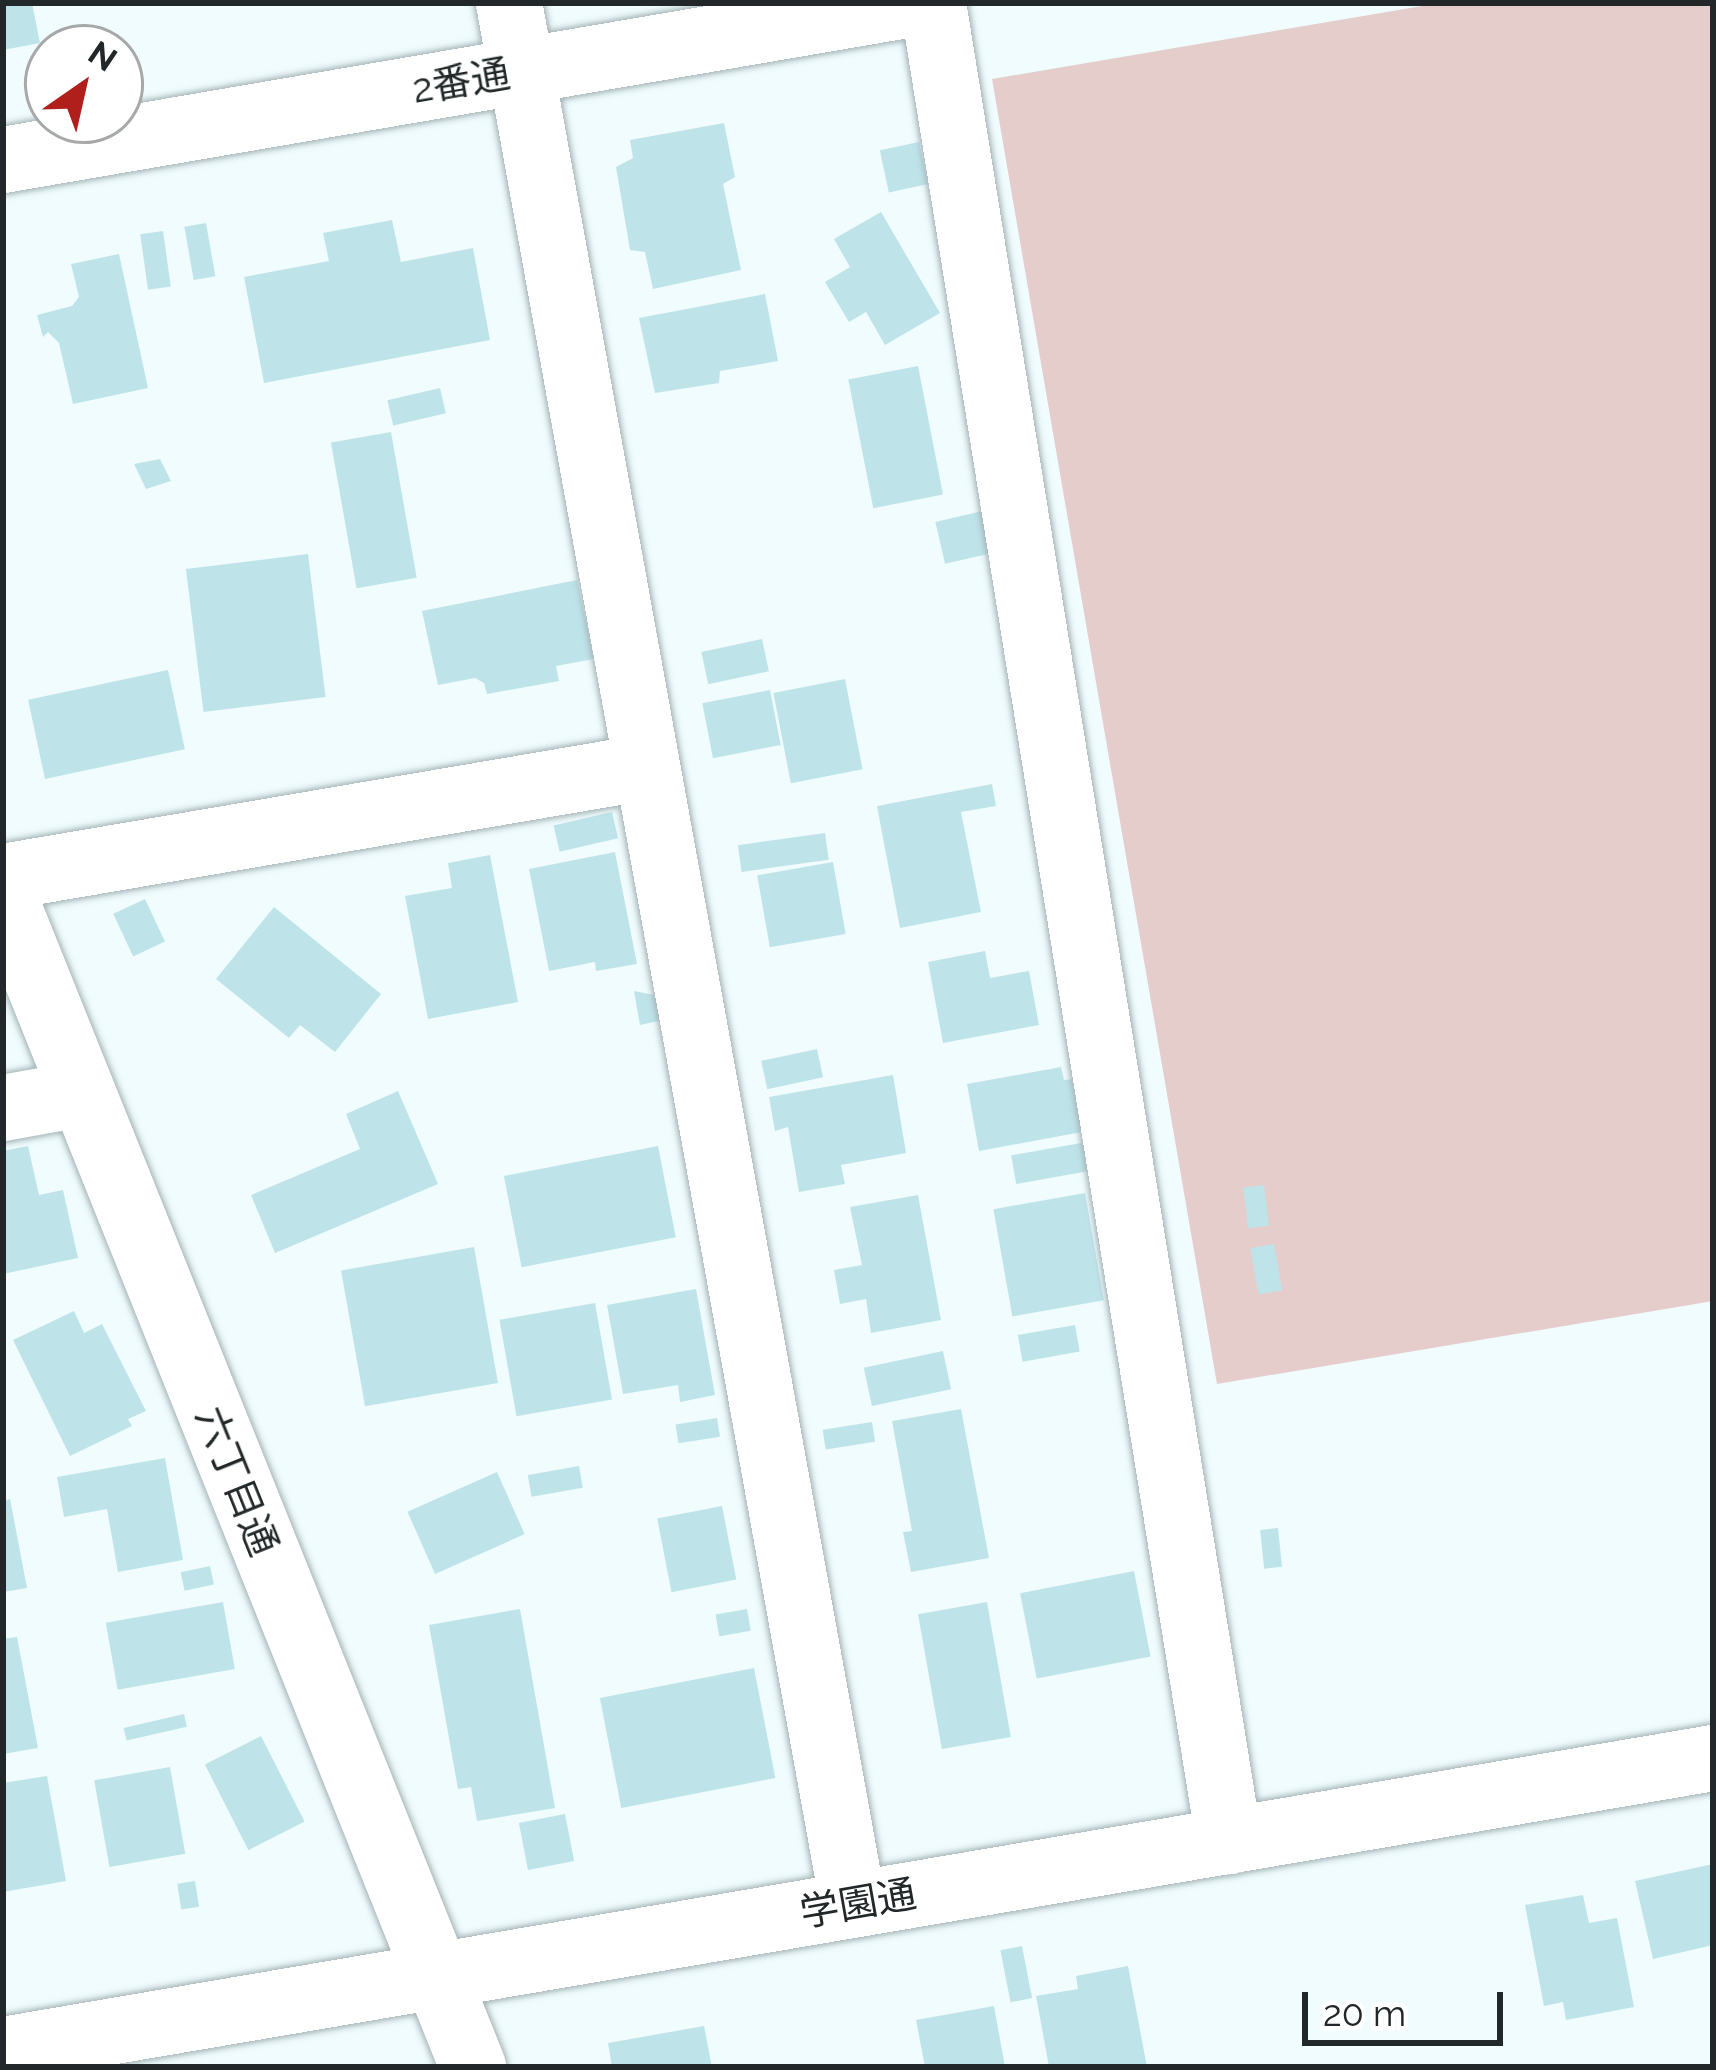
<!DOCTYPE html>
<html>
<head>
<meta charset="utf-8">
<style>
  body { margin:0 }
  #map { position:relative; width:1716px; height:2070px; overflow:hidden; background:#f0fcfe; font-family:Raleway,"Noto Sans JP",sans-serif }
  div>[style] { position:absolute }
  .green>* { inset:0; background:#e4cdca }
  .building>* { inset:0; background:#bee4ea; transform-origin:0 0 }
  .roads { filter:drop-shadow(0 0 3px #a4b3b6) drop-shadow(0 0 3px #a4b3b6) }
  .street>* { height:66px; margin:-33px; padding:0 33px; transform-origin:33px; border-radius:33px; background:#fff }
  .secondary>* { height:66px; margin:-33px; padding:0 33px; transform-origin:33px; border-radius:33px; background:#fff }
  span { translate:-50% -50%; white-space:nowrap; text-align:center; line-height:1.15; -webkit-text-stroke:9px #fff; paint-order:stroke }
  .street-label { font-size:39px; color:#222829 }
  .frame { position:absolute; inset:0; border:6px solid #222829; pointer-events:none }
  .north { position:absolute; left:24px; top:24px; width:120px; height:120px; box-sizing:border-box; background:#fff; border:3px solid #a7a9a9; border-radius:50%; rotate:34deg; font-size:33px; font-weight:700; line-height:48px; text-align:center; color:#222829 }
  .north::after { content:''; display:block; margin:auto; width:42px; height:54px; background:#b01f1b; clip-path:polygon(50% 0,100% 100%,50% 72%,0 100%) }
  .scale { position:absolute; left:1302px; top:1992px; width:201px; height:54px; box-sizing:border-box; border:6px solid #222829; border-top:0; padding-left:15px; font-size:36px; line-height:42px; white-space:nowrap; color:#222829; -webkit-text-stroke:9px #fff; paint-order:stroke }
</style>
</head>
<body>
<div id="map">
  <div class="green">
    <i style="clip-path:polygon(1440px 3px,1713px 3px,1713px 1301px,1217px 1384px,992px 79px)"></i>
  </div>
  <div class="building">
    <i style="clip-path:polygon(3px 3px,32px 3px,40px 43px,3px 50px)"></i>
    <i style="clip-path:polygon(724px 123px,735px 177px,723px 184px,741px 270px,653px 289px,645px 252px,630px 250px,616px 167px,633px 158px,630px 140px)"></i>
    <i style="left:919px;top:142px;width:43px;height:40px;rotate:78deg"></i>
    <i style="clip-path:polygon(881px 212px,940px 313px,885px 345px,866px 312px,849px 322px,825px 282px,850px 267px,834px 239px)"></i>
    <i style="clip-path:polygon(392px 220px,401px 262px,473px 248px,490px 340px,264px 383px,244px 277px,329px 261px,323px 233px)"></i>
    <i style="left:206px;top:223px;width:54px;height:22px;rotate:80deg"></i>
    <i style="left:163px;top:231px;width:56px;height:23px;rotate:82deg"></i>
    <i style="clip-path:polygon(119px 254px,148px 388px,73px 404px,59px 343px,48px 332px,43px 337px,37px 315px,72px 306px,79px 297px,71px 264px)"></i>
    <i style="clip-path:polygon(765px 294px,778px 361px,720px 371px,719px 383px,655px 393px,639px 318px)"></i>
    <i style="left:918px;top:366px;width:131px;height:71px;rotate:79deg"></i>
    <i style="left:440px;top:388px;width:26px;height:54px;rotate:77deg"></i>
    <i style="left:391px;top:432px;width:148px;height:61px;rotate:80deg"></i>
    <i style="clip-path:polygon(160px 459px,171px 481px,146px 489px,134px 464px)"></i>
    <i style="left:987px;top:510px;width:43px;height:53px;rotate:77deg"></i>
    <i style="left:308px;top:554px;width:144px;height:123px;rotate:83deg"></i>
    <i style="clip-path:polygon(577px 580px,594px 659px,556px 666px,559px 681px,487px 694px,484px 683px,475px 678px,438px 685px,422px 611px)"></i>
    <i style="left:762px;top:639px;width:33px;height:62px;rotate:78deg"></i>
    <i style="left:168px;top:670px;width:81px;height:143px;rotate:78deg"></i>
    <i style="left:845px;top:679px;width:92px;height:73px;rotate:79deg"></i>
    <i style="left:770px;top:690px;width:56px;height:69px;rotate:79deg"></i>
    <i style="clip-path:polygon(992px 784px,996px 806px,961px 812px,981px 912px,900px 928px,877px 806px)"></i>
    <i style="left:612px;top:812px;width:27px;height:60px;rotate:77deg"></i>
    <i style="left:825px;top:833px;width:27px;height:88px;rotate:82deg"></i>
    <i style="clip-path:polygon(615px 852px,637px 964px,596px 971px,595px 962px,549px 971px,529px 869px)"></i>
    <i style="clip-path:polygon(490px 855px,518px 1002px,428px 1019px,405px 896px,452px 888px,448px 863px)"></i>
    <i style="left:833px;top:862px;width:73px;height:77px;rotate:80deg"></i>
    <i style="left:145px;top:899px;width:47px;height:35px;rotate:65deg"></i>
    <i style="clip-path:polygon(274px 907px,381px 994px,335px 1052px,300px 1025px,289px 1038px,216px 979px)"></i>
    <i style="clip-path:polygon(985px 951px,990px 978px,1029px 971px,1039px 1025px,943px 1043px,928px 962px)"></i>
    <i style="clip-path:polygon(634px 991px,659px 996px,663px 1020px,640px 1025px)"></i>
    <i style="left:817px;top:1049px;width:29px;height:57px;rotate:78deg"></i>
    <i style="clip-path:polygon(1061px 1067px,1064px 1080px,1072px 1079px,1082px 1132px,979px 1151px,967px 1084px)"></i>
    <i style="clip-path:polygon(893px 1075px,906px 1153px,841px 1165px,845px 1184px,799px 1192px,788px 1127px,775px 1131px,769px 1097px)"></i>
    <i style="clip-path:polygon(398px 1091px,438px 1184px,275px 1253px,251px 1195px,360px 1149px,346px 1114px)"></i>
    <i style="left:1087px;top:1142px;width:29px;height:77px;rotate:80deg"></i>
    <i style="clip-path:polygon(28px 1146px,39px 1195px,63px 1190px,78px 1258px,3px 1274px,3px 1151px)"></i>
    <i style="left:658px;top:1146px;width:93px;height:157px;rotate:79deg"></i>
    <i style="left:1264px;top:1185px;width:41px;height:21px;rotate:83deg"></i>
    <i style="left:1085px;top:1193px;width:109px;height:93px;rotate:80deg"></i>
    <i style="clip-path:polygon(918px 1195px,941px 1320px,871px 1333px,866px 1299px,840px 1304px,834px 1270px,862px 1265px,850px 1207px)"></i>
    <i style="left:1274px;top:1244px;width:47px;height:24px;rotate:80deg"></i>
    <i style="left:474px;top:1247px;width:138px;height:135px;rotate:80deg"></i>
    <i style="clip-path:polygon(696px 1289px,715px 1395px,680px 1402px,678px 1385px,623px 1394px,607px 1305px)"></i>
    <i style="left:595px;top:1303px;width:98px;height:97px;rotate:80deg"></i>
    <i style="clip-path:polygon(74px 1311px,84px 1333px,102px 1324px,146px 1411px,128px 1419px,132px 1426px,70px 1456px,13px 1340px)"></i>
    <i style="left:1075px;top:1325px;width:27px;height:58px;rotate:80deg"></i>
    <i style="left:943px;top:1351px;width:39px;height:81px;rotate:78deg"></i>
    <i style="clip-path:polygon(961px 1409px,989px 1558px,911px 1572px,903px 1532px,912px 1531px,892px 1421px)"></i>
    <i style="left:717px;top:1418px;width:19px;height:42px;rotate:81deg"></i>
    <i style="left:872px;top:1422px;width:20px;height:50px;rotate:81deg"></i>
    <i style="clip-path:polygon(165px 1458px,183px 1560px,118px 1572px,107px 1509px,64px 1517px,57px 1477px)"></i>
    <i style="left:579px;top:1466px;width:22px;height:52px;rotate:80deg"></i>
    <i style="left:497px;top:1472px;width:68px;height:98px;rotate:66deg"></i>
    <i style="clip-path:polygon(10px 1499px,27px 1588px,3px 1592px,3px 1501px)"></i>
    <i style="left:722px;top:1506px;width:75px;height:66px;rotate:79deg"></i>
    <i style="left:1278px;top:1528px;width:39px;height:18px;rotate:84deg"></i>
    <i style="left:210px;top:1566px;width:19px;height:30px;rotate:78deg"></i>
    <i style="left:1134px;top:1571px;width:87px;height:116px;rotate:79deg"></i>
    <i style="left:223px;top:1602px;width:68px;height:119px;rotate:80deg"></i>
    <i style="left:987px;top:1602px;width:137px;height:70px;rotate:80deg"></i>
    <i style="clip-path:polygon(520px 1609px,555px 1808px,477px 1821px,471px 1787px,458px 1789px,429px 1625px)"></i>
    <i style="left:747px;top:1609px;width:22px;height:32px;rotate:80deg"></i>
    <i style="clip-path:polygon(17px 1637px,38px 1748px,3px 1754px,3px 1639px)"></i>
    <i style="left:754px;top:1668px;width:112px;height:157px;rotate:79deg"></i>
    <i style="left:184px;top:1714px;width:13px;height:62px;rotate:77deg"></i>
    <i style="left:261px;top:1736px;width:96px;height:63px;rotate:63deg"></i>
    <i style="left:170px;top:1767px;width:88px;height:77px;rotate:80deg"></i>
    <i style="clip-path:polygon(47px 1776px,66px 1881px,3px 1892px,3px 1783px)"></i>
    <i style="left:565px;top:1814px;width:48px;height:47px;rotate:79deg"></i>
    <i style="clip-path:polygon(1713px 1864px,1713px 1945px,1653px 1959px,1635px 1881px)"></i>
    <i style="left:195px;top:1881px;width:26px;height:18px;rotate:81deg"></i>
    <i style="clip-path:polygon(1583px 1895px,1589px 1923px,1617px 1918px,1634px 2007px,1566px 2020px,1563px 2002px,1544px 2006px,1525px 1905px)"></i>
    <i style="left:1022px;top:1946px;width:53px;height:22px;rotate:79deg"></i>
    <i style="clip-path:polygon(1128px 1966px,1147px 2067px,1049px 2067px,1036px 1996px,1078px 1989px,1076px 1976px)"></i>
    <i style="clip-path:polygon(994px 2006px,1005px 2067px,925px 2067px,916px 2020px)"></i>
    <i style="clip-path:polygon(704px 2026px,712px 2067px,612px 2067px,608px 2043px)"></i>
  </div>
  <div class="roads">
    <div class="street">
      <i style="left:509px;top:3px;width:1932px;rotate:79.74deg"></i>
      <i style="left:933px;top:3px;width:1862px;rotate:80.85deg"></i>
      <i style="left:3px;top:877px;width:653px;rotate:-9.69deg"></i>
      <i style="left:3px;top:1108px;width:79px;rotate:-10.2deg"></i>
    </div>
    <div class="secondary">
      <i style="left:3px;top:160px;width:929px;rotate:-9.73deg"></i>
      <i style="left:3px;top:894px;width:1264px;rotate:68.16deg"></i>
      <i style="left:3px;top:2050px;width:1735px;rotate:-9.69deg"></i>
    </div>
  </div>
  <div class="street-label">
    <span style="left:461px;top:81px;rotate:-10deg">2番通</span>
    <span style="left:237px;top:1481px;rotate:68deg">六丁目通</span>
    <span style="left:858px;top:1903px;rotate:-10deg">学園通</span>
  </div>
  <div class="frame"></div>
  <div class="north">N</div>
  <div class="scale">20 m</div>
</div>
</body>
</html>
